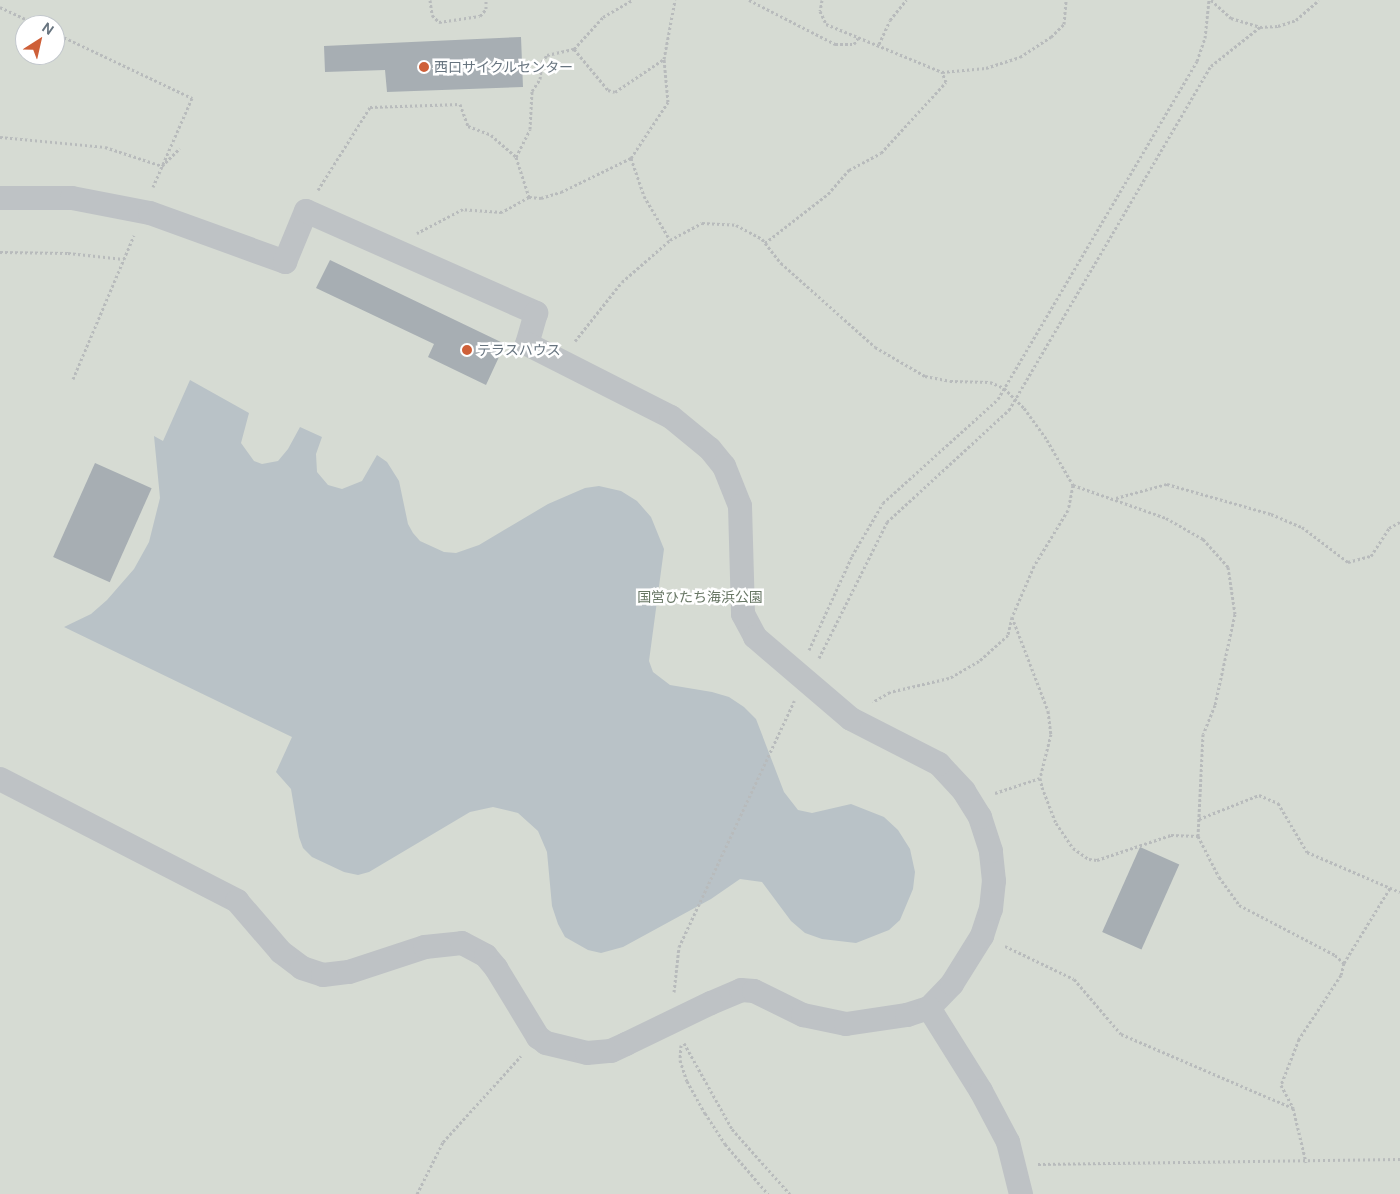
<!DOCTYPE html>
<html>
<head>
<meta charset="utf-8">
<style>
  body { margin:0 }
  #map { position:relative; width:1400px; height:1194px; overflow:hidden; background:#f5f5f1; font-family:"DM Sans","Noto Sans JP",sans-serif }
  div>[style] { position:absolute }
  .green>* { inset:0; background:#d6dbd3 }
  .water>* { inset:0; background:#b9c2c7 }
  .building>* { inset:0; background:#a7aeb3; transform-origin:0 0 }
  .path>* { height:3px; margin-top:-1.5px; transform-origin:0; background:repeating-linear-gradient(90deg,#b8bbbc 0 2.5px,transparent 0 5px) }
  .street>* { height:24px; margin:-12px; padding:0 12px; transform-origin:12px; border-radius:12px; background:#bec2c5 }
  .street-bridge>* { height:24px; margin:-12px; padding:0 12px; transform-origin:12px; border-radius:12px; background:#bec2c5 }
  .dots>* { width:14px; height:14px; translate:-50% -50%; box-sizing:border-box; border:2px solid #fff; border-radius:50% }
  span { translate:-50% -50%; white-space:nowrap; text-align:center; line-height:1.15; -webkit-text-stroke:5px #fff; paint-order:stroke }
  .poi-label { font-size:14px; color:#67747f }
  .left { translate:0 -50%; text-align:left }
  .park-label { font-size:14px; color:#687765 }
  .north { position:absolute; left:15px; top:15px; width:50px; height:50px; box-sizing:border-box; background:#fff; border:1px solid #c2c7cc; border-radius:50%; rotate:35deg; font-size:14px; font-weight:700; line-height:20px; text-align:center; color:#67747f }
  .north::after { content:''; display:block; margin:auto; width:18px; height:22px; background:#ce5f38; clip-path:polygon(50% 0,100% 100%,50% 72%,0 100%) }
</style>
</head>
<body>
<div id="map">
  <div class="green">
    <i style="clip-path:polygon(evenodd,0 0,1400px 0,1400px 1194px,0 1194px,0 0,25px 25px,55px 25px,55px 55px,25px 55px,25px 25px)"></i>
  </div>
  <div class="water">
    <i style="clip-path:polygon(190px 380px,249px 413px,241px 443px,254px 461px,262px 464px,278px 461px,288px 449px,300px 427px,322px 437px,316px 454px,317px 472px,328px 485px,342px 489px,362px 481px,377px 455px,387px 462px,399px 481px,408px 524px,413px 533px,420px 541px,444px 552px,456px 553px,479px 545px,548px 504px,585px 488px,599px 486px,621px 491px,637px 501px,651px 517px,664px 549px,649px 661px,653px 672px,670px 685px,712px 692px,729px 697px,744px 707px,756px 719px,784px 792px,798px 810px,812px 813px,851px 804px,884px 817px,898px 830px,910px 849px,915px 872px,913px 889px,900px 920px,889px 930px,856px 943px,822px 939px,805px 933px,791px 921px,762px 882px,740px 879px,711px 899px,623px 947px,601px 953px,588px 950px,565px 937px,558px 924px,552px 906px,547px 852px,538px 831px,518px 813px,493px 807px,470px 812px,369px 872px,358px 875px,344px 872px,312px 857px,303px 848px,299px 837px,291px 789px,276px 772px,292px 737px,64px 627px,91px 614px,107px 600px,134px 569px,149px 542px,160px 498px,154px 436px,163px 441px)"></i>
  </div>
  <div class="building">
    <i style="clip-path:polygon(521px 37px,523px 87px,387px 92px,385px 70px,325px 72px,324px 46px)"></i>
    <i style="clip-path:polygon(330px 260px,505px 344px,486px 385px,428px 357px,434px 344px,316px 288px)"></i>
    <i style="left:95px;top:463px;width:62px;height:103px;rotate:24deg"></i>
    <i style="left:1140px;top:847px;width:43px;height:93px;rotate:24deg"></i>
  </div>
  <div class="path">
    <i style="left:430px;top:0;width:15px;rotate:82deg"></i>
    <i style="left:432px;top:15px;width:10px;rotate:45deg"></i>
    <i style="left:439px;top:22px;width:41px;rotate:-8.3deg"></i>
    <i style="left:480px;top:16px;width:9px;rotate:-49deg"></i>
    <i style="left:486px;top:9px;width:9px;rotate:-90deg"></i>
    <i style="left:749px;top:0;width:97px;rotate:27.1deg"></i>
    <i style="left:835px;top:44px;width:19px"></i>
    <i style="left:854px;top:44px;width:7px;rotate:-56deg"></i>
    <i style="left:822px;top:0;width:11px;rotate:100deg"></i>
    <i style="left:820px;top:11px;width:14px;rotate:65deg"></i>
    <i style="left:826px;top:24px;width:126px;rotate:22.5deg"></i>
    <i style="left:942px;top:72px;width:44px;rotate:-5.2deg"></i>
    <i style="left:986px;top:68px;width:36px;rotate:-18deg"></i>
    <i style="left:1020px;top:57px;width:37px;rotate:-33deg"></i>
    <i style="left:1051px;top:37px;width:18px;rotate:-45deg"></i>
    <i style="left:1064px;top:24px;width:24px;rotate:-85deg"></i>
    <i style="left:1211px;top:0;width:27px;rotate:42deg"></i>
    <i style="left:1231px;top:18px;width:30px;rotate:17deg"></i>
    <i style="left:1260px;top:27px;width:18px;rotate:-3deg"></i>
    <i style="left:1278px;top:26px;width:19px;rotate:-18deg"></i>
    <i style="left:1296px;top:20px;width:30px;rotate:-41deg"></i>
    <i style="left:0;top:7px;width:42px;rotate:25.3deg"></i>
    <i style="left:55px;top:33px;width:152px;rotate:25.4deg"></i>
    <i style="left:192px;top:98px;width:97px;rotate:113.7deg"></i>
    <i style="left:879px;top:44px;width:26px;rotate:-65deg"></i>
    <i style="left:890px;top:20px;width:26px;rotate:-51deg"></i>
    <i style="left:574px;top:49px;width:53px;rotate:50.3deg"></i>
    <i style="left:608px;top:90px;width:7px;rotate:16deg"></i>
    <i style="left:615px;top:92px;width:59px;rotate:-34deg"></i>
    <i style="left:0;top:137px;width:105px;rotate:5.4deg"></i>
    <i style="left:105px;top:147px;width:60px;rotate:18.4deg"></i>
    <i style="left:162px;top:166px;width:25px;rotate:-45deg"></i>
    <i style="left:516px;top:157px;width:31px;rotate:-63deg"></i>
    <i style="left:530px;top:129px;width:38px;rotate:-87deg"></i>
    <i style="left:532px;top:91px;width:14px;rotate:-56deg"></i>
    <i style="left:540px;top:79px;width:17px;rotate:-83deg"></i>
    <i style="left:542px;top:62px;width:9px;rotate:-54deg"></i>
    <i style="left:547px;top:55px;width:28px;rotate:-13deg"></i>
    <i style="left:574px;top:49px;width:43px;rotate:-47.8deg"></i>
    <i style="left:603px;top:17px;width:34px;rotate:-30deg"></i>
    <i style="left:631px;top:158px;width:40px;rotate:71.1deg"></i>
    <i style="left:644px;top:196px;width:51px;rotate:59.4deg"></i>
    <i style="left:318px;top:190px;width:98px;rotate:-57.9deg"></i>
    <i style="left:370px;top:107px;width:90px;rotate:-1.9deg"></i>
    <i style="left:460px;top:104px;width:23px;rotate:70deg"></i>
    <i style="left:468px;top:126px;width:25px;rotate:21deg"></i>
    <i style="left:491px;top:135px;width:33px;rotate:41deg"></i>
    <i style="left:516px;top:157px;width:42px;rotate:72deg"></i>
    <i style="left:529px;top:197px;width:31px;rotate:151deg"></i>
    <i style="left:502px;top:212px;width:39px;rotate:-176deg"></i>
    <i style="left:463px;top:209px;width:52px;rotate:152.4deg"></i>
    <i style="left:529px;top:197px;width:12px;rotate:5deg"></i>
    <i style="left:541px;top:198px;width:21px;rotate:-17deg"></i>
    <i style="left:561px;top:192px;width:78px;rotate:-25.9deg"></i>
    <i style="left:631px;top:158px;width:67px;rotate:-56.5deg"></i>
    <i style="left:668px;top:102px;width:43px;rotate:-95.3deg"></i>
    <i style="left:664px;top:59px;width:60px;rotate:-79.4deg"></i>
    <i style="left:765px;top:243px;width:80px;rotate:-37.9deg"></i>
    <i style="left:828px;top:194px;width:32px;rotate:-49deg"></i>
    <i style="left:849px;top:170px;width:36px;rotate:-28deg"></i>
    <i style="left:881px;top:153px;width:96px;rotate:-47.5deg"></i>
    <i style="left:946px;top:82px;width:11px;rotate:-112deg"></i>
    <i style="left:0;top:252px;width:68px;rotate:0.8deg"></i>
    <i style="left:68px;top:253px;width:56px;rotate:6.1deg"></i>
    <i style="left:575px;top:341px;width:75px;rotate:-51.5deg"></i>
    <i style="left:622px;top:282px;width:64px;rotate:-41.2deg"></i>
    <i style="left:670px;top:240px;width:36px;rotate:-28deg"></i>
    <i style="left:702px;top:223px;width:34px;rotate:3deg"></i>
    <i style="left:736px;top:225px;width:30px;rotate:28deg"></i>
    <i style="left:762px;top:239px;width:31px;rotate:52deg"></i>
    <i style="left:781px;top:263px;width:126px;rotate:41.8deg"></i>
    <i style="left:875px;top:347px;width:58px;rotate:30.1deg"></i>
    <i style="left:925px;top:376px;width:25px;rotate:11deg"></i>
    <i style="left:950px;top:381px;width:40px;rotate:1.4deg"></i>
    <i style="left:990px;top:382px;width:15px;rotate:23deg"></i>
    <i style="left:1004px;top:388px;width:28px;rotate:45deg"></i>
    <i style="left:1024px;top:408px;width:39px;rotate:54deg"></i>
    <i style="left:1047px;top:440px;width:52px;rotate:60deg"></i>
    <i style="left:1073px;top:485px;width:25px;rotate:101deg"></i>
    <i style="left:1068px;top:510px;width:66px;rotate:121.3deg"></i>
    <i style="left:1034px;top:566px;width:56px;rotate:113.3deg"></i>
    <i style="left:1012px;top:617px;width:18px;rotate:103deg"></i>
    <i style="left:1008px;top:635px;width:39px;rotate:138deg"></i>
    <i style="left:979px;top:661px;width:34px;rotate:150deg"></i>
    <i style="left:949px;top:678px;width:61px;rotate:166.7deg"></i>
    <i style="left:890px;top:692px;width:20px;rotate:150deg"></i>
    <i style="left:73px;top:379px;width:156px;rotate:-67deg"></i>
    <i style="left:1073px;top:485px;width:99px;rotate:19.5deg"></i>
    <i style="left:1166px;top:518px;width:43px;rotate:29.6deg"></i>
    <i style="left:1203px;top:539px;width:38px;rotate:48deg"></i>
    <i style="left:1228px;top:567px;width:48px;rotate:81.5deg"></i>
    <i style="left:1235px;top:614px;width:93px;rotate:102.4deg"></i>
    <i style="left:1215px;top:705px;width:31px;rotate:112deg"></i>
    <i style="left:1203px;top:734px;width:102px;rotate:92.8deg"></i>
    <i style="left:1116px;top:498px;width:53px;rotate:-15.4deg"></i>
    <i style="left:1167px;top:484px;width:108px;rotate:16.1deg"></i>
    <i style="left:1271px;top:514px;width:34px;rotate:23deg"></i>
    <i style="left:1302px;top:527px;width:58px;rotate:37.3deg"></i>
    <i style="left:1348px;top:562px;width:24px;rotate:-15deg"></i>
    <i style="left:1371px;top:556px;width:33px;rotate:-57deg"></i>
    <i style="left:1389px;top:528px;width:13px;rotate:-29deg"></i>
    <i style="left:1012px;top:617px;width:101px;rotate:69deg"></i>
    <i style="left:1048px;top:711px;width:23px;rotate:83deg"></i>
    <i style="left:1051px;top:734px;width:45px;rotate:104deg"></i>
    <i style="left:1040px;top:778px;width:9px;rotate:77deg"></i>
    <i style="left:1042px;top:787px;width:39px;rotate:69deg"></i>
    <i style="left:1056px;top:823px;width:30px;rotate:56deg"></i>
    <i style="left:1073px;top:848px;width:19px;rotate:35deg"></i>
    <i style="left:1089px;top:859px;width:8px;rotate:7deg"></i>
    <i style="left:1097px;top:860px;width:78px;rotate:-18.7deg"></i>
    <i style="left:1171px;top:835px;width:27px;rotate:2deg"></i>
    <i style="left:1198px;top:836px;width:46px;rotate:62.9deg"></i>
    <i style="left:1219px;top:877px;width:34px;rotate:54deg"></i>
    <i style="left:1239px;top:905px;width:108px;rotate:27.5deg"></i>
    <i style="left:1335px;top:955px;width:12px;rotate:42deg"></i>
    <i style="left:1344px;top:963px;width:12px;rotate:104deg"></i>
    <i style="left:1341px;top:975px;width:77px;rotate:123.3deg"></i>
    <i style="left:1299px;top:1039px;width:49px;rotate:111.4deg"></i>
    <i style="left:1281px;top:1085px;width:26px;rotate:62deg"></i>
    <i style="left:809px;top:650px;width:103px;rotate:-65.4deg"></i>
    <i style="left:852px;top:556px;width:61px;rotate:-59.7deg"></i>
    <i style="left:883px;top:503px;width:155px;rotate:-42.1deg"></i>
    <i style="left:998px;top:399px;width:392px;rotate:-59.5deg"></i>
    <i style="left:1197px;top:61px;width:24px;rotate:-71deg"></i>
    <i style="left:1205px;top:38px;width:38px;rotate:-84deg"></i>
    <i style="left:819px;top:658px;width:152px;rotate:-63.4deg"></i>
    <i style="left:887px;top:522px;width:166px;rotate:-42.6deg"></i>
    <i style="left:1009px;top:410px;width:399px;rotate:-59.6deg"></i>
    <i style="left:1211px;top:66px;width:63px;rotate:-38.5deg"></i>
    <i style="left:995px;top:793px;width:47px;rotate:-18.4deg"></i>
    <i style="left:1199px;top:819px;width:65px;rotate:-21.8deg"></i>
    <i style="left:1259px;top:795px;width:21px;rotate:23deg"></i>
    <i style="left:1278px;top:803px;width:57px;rotate:59.4deg"></i>
    <i style="left:1307px;top:852px;width:101px;rotate:23.3deg"></i>
    <i style="left:1005px;top:946px;width:76px;rotate:25.6deg"></i>
    <i style="left:1074px;top:979px;width:72px;rotate:49.5deg"></i>
    <i style="left:1121px;top:1034px;width:187px;rotate:23.3deg"></i>
    <i style="left:1293px;top:1108px;width:56px;rotate:76.5deg"></i>
    <i style="left:1344px;top:963px;width:88px;rotate:-58.5deg"></i>
    <i style="left:674px;top:992px;width:45px;rotate:-83.7deg"></i>
    <i style="left:679px;top:947px;width:272px;rotate:-64.9deg"></i>
    <i style="left:684px;top:1043px;width:98px;rotate:60.8deg"></i>
    <i style="left:732px;top:1129px;width:87px;rotate:48.3deg"></i>
    <i style="left:681px;top:1045px;width:15px;rotate:94deg"></i>
    <i style="left:680px;top:1060px;width:22px;rotate:72deg"></i>
    <i style="left:687px;top:1081px;width:37px;rotate:61deg"></i>
    <i style="left:705px;top:1113px;width:37px;rotate:57deg"></i>
    <i style="left:725px;top:1144px;width:66px;rotate:49.3deg"></i>
    <i style="left:1038px;top:1164px;width:362px;rotate:-0.8deg"></i>
    <i style="left:417px;top:1194px;width:58px;rotate:-63.4deg"></i>
    <i style="left:443px;top:1142px;width:116px;rotate:-47.8deg"></i>
  </div>
  <div class="street">
    <i style="left:0;top:198px;width:72px"></i>
    <i style="left:72px;top:198px;width:79px;rotate:10.9deg"></i>
    <i style="left:150px;top:213px;width:144px;rotate:19.9deg"></i>
    <i style="left:285px;top:262px;width:55px;rotate:-67.6deg"></i>
    <i style="left:306px;top:211px;width:252px;rotate:23.9deg"></i>
    <i style="left:536px;top:313px;width:32px;rotate:106deg"></i>
    <i style="left:527px;top:344px;width:161px;rotate:26.9deg"></i>
    <i style="left:671px;top:417px;width:50px;rotate:39.4deg"></i>
    <i style="left:710px;top:449px;width:22px;rotate:51deg"></i>
    <i style="left:724px;top:466px;width:43px;rotate:68.2deg"></i>
    <i style="left:740px;top:506px;width:108px;rotate:88.4deg"></i>
    <i style="left:743px;top:614px;width:26px;rotate:62deg"></i>
    <i style="left:0;top:779px;width:267px;rotate:27.2deg"></i>
    <i style="left:237px;top:901px;width:67px;rotate:49.2deg"></i>
    <i style="left:281px;top:952px;width:26px;rotate:37deg"></i>
    <i style="left:302px;top:968px;width:22px;rotate:18deg"></i>
    <i style="left:323px;top:975px;width:26px;rotate:-7deg"></i>
    <i style="left:349px;top:972px;width:80px;rotate:-18.2deg"></i>
    <i style="left:425px;top:947px;width:37px;rotate:-6deg"></i>
    <i style="left:462px;top:943px;width:27px;rotate:28deg"></i>
    <i style="left:486px;top:956px;width:16px;rotate:50deg"></i>
    <i style="left:496px;top:968px;width:81px;rotate:58.7deg"></i>
    <i style="left:538px;top:1037px;width:10px;rotate:37deg"></i>
    <i style="left:546px;top:1043px;width:42px;rotate:13.7deg"></i>
    <i style="left:587px;top:1053px;width:24px;rotate:-5deg"></i>
    <i style="left:611px;top:1051px;width:17px;rotate:-25deg"></i>
    <i style="left:711px;top:1003px;width:33px;rotate:-23deg"></i>
    <i style="left:741px;top:990px;width:13px;rotate:4deg"></i>
    <i style="left:754px;top:991px;width:55px;rotate:26.1deg"></i>
    <i style="left:803px;top:1015px;width:44px;rotate:11.8deg"></i>
    <i style="left:846px;top:1024px;width:62px;rotate:-8.4deg"></i>
    <i style="left:907px;top:1015px;width:23px;rotate:-18deg"></i>
    <i style="left:929px;top:1008px;width:33px;rotate:-46deg"></i>
    <i style="left:952px;top:984px;width:57px;rotate:-58deg"></i>
    <i style="left:982px;top:936px;width:28px;rotate:-72deg"></i>
    <i style="left:991px;top:909px;width:28px;rotate:-84deg"></i>
    <i style="left:994px;top:881px;width:30px;rotate:-96deg"></i>
    <i style="left:991px;top:851px;width:36px;rotate:-108deg"></i>
    <i style="left:980px;top:817px;width:31px;rotate:-122deg"></i>
    <i style="left:964px;top:791px;width:37px;rotate:-133deg"></i>
    <i style="left:939px;top:764px;width:99px;rotate:-152.9deg"></i>
    <i style="left:929px;top:1008px;width:98px;rotate:57.9deg"></i>
    <i style="left:981px;top:1091px;width:58px;rotate:62.1deg"></i>
    <i style="left:1008px;top:1142px;width:54px;rotate:76deg"></i>
  </div>
  <div class="street-bridge">
    <i style="left:755px;top:637px;width:126px;rotate:40.5deg"></i>
    <i style="left:626px;top:1044px;width:94px;rotate:-25.8deg"></i>
  </div>
  <div class="dots">
    <i style="left:424px;top:67px;background:#ce5f38"></i>
    <i style="left:467px;top:350px;background:#ce5f38"></i>
  </div>
  <div class="poi-label">
    <span class="left" style="left:434px;top:67px">西口サイクルセンター</span>
    <span class="left" style="left:477px;top:350px">テラスハウス</span>
  </div>
  <div class="park-label">
    <span style="left:700px;top:597px">国営ひたち海浜公園</span>
  </div>
  <div class="north">N</div>
</div>
</body>
</html>
